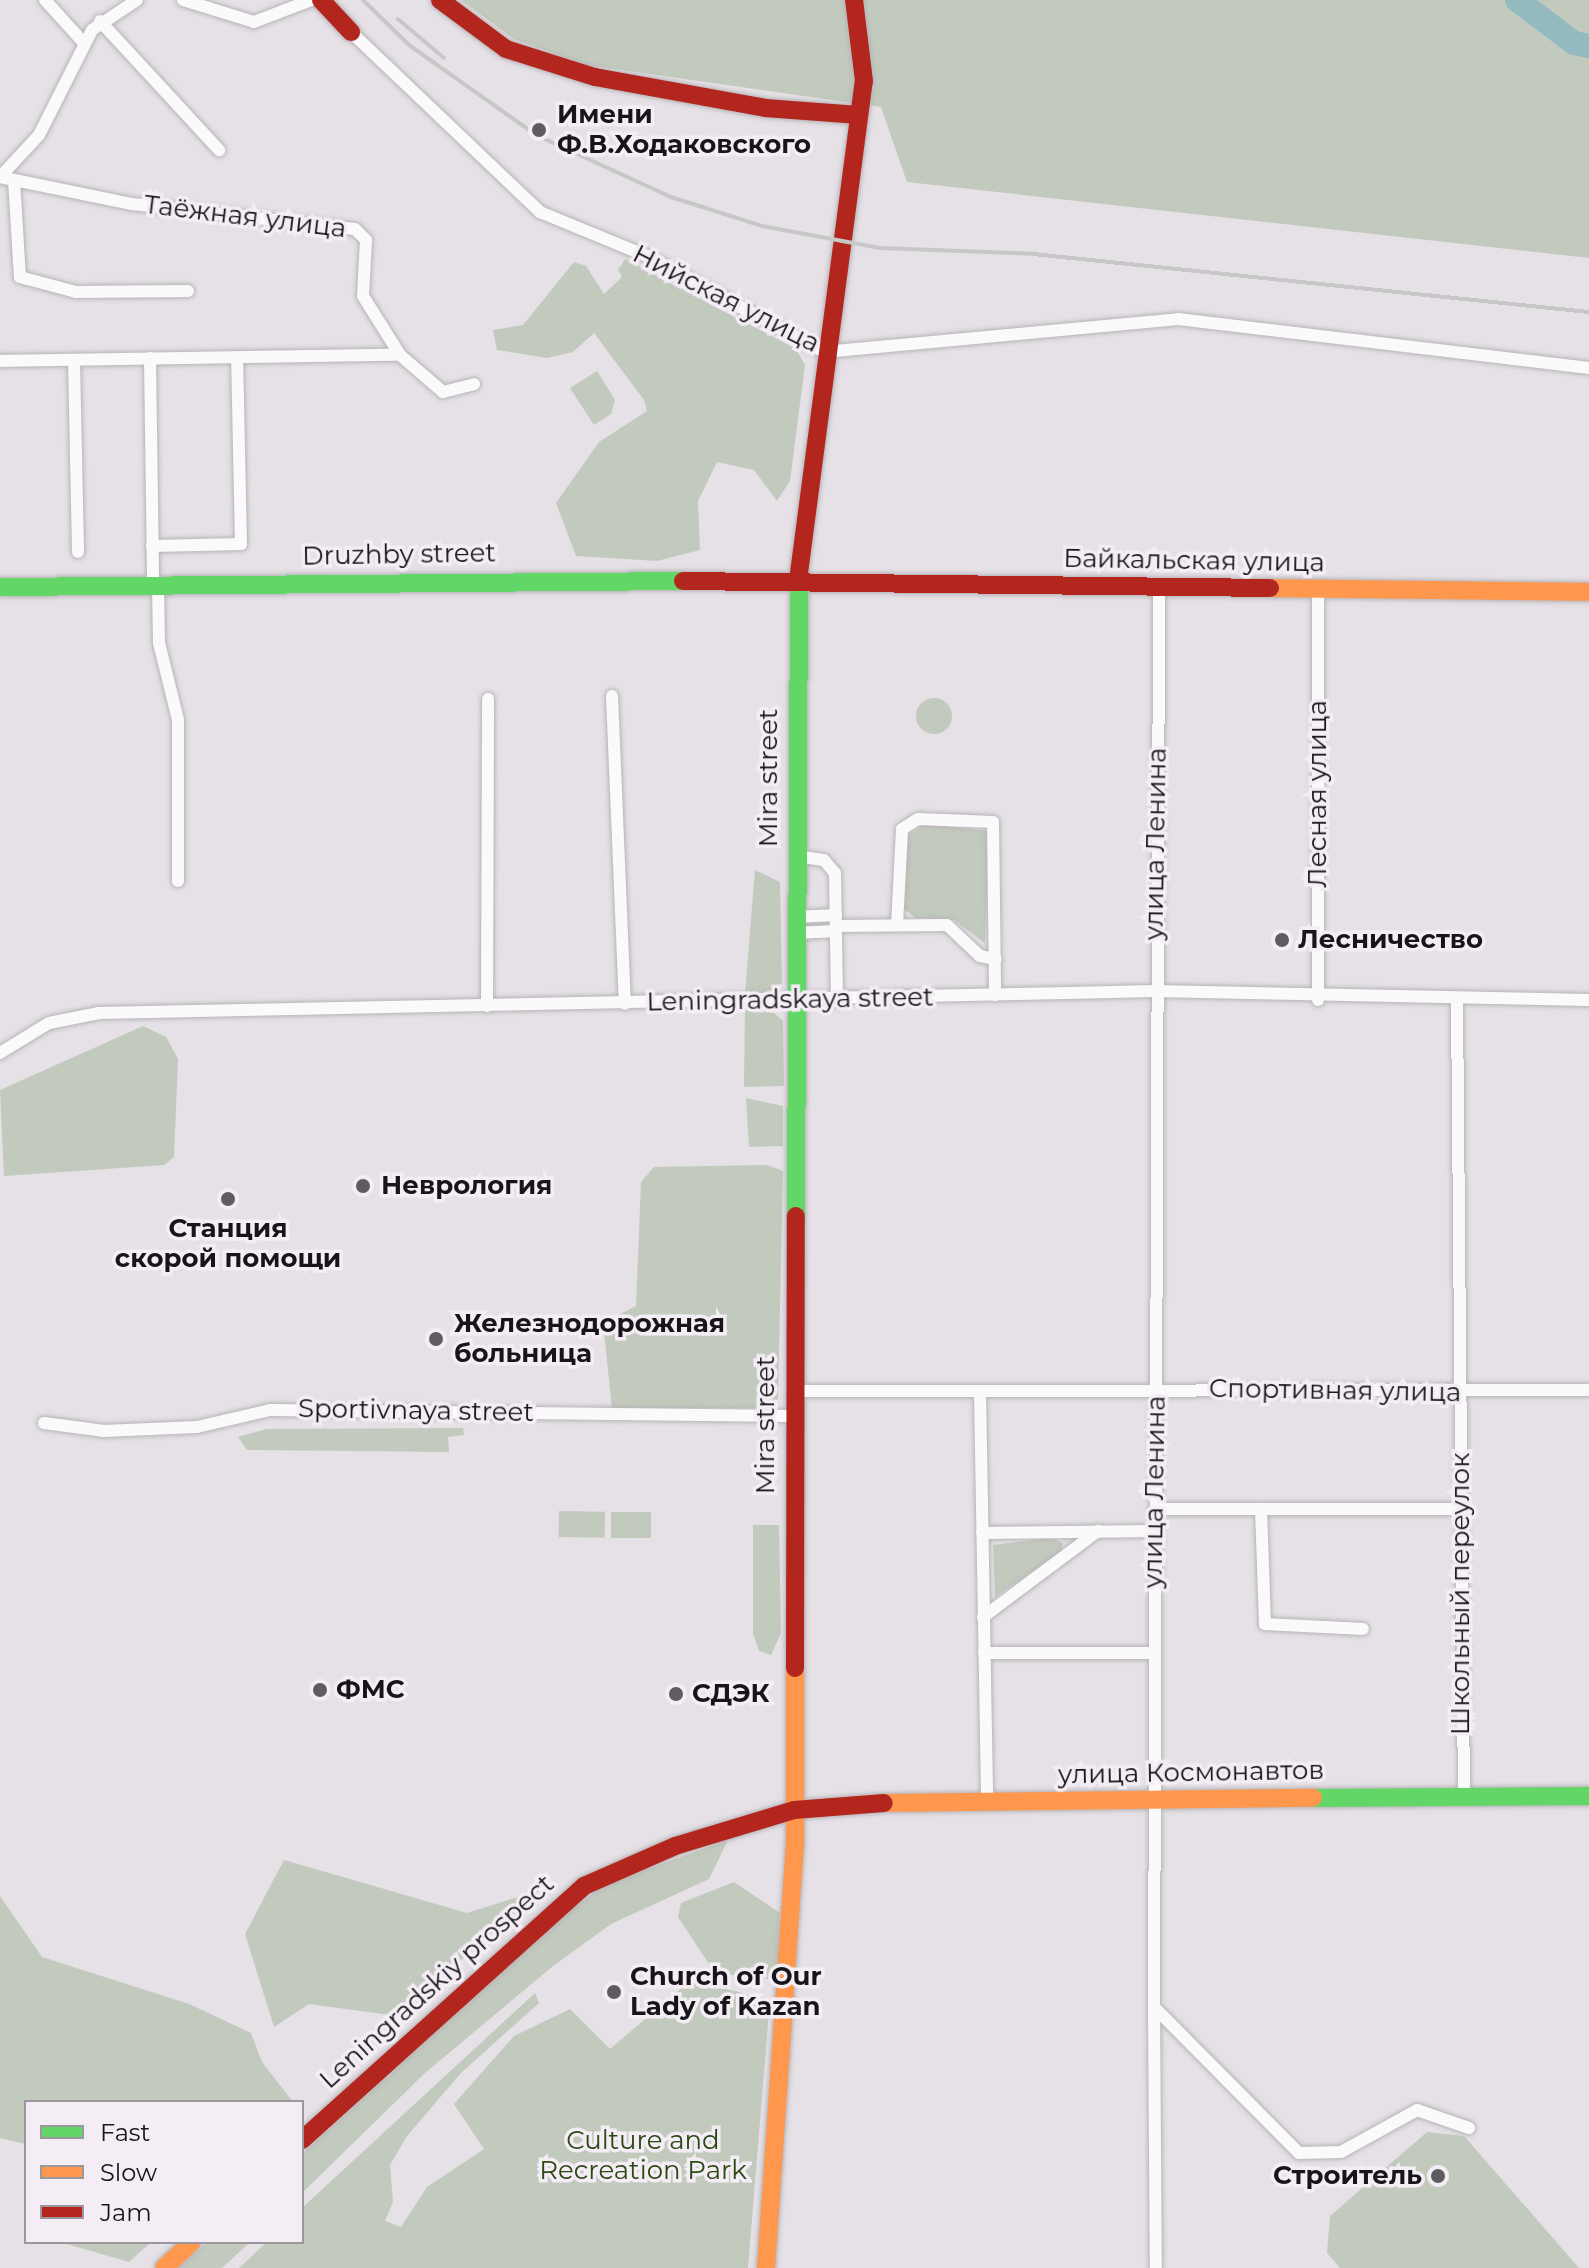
<!DOCTYPE html>
<html>
<head>
<meta charset="utf-8">
<style>
  body { margin:0 }
  #map { position:relative; width:1589px; height:2268px; overflow:hidden; background:#e5e1e6; font-family:Montserrat,sans-serif }
  div>[style] { position:absolute }
  .green>* { inset:0; background:#c2c9bd; transform-origin:0 0 }
  .round { border-radius:50% }
  .river>* { height:24px; margin:-12px; padding:0 12px; transform-origin:12px; border-radius:12px; background:#93bbbf }
  .roads { filter:drop-shadow(0 0 2px #b7b4b8) drop-shadow(0 0 2px #b7b4b8) }
  .street>* { height:12px; margin:-6px; padding:0 6px; transform-origin:6px; border-radius:6px; background:#fbfafb }
  .fast>* { height:18px; margin:-9px; padding:0 9px; transform-origin:9px; border-radius:9px; background:#63d668 }
  .slow>* { height:18px; margin:-9px; padding:0 9px; transform-origin:9px; border-radius:9px; background:#ff974d }
  .jam>* { height:18px; margin:-9px; padding:0 9px; transform-origin:9px; border-radius:9px; background:#b3261e }
  .rail>* { height:4px; margin:-2px; padding:0 2px; transform-origin:2px; border-radius:2px; background:#c7c7c7 }
  .dots>* { width:22px; height:22px; translate:-50% -50%; box-sizing:border-box; border:4px solid #f4edf5; border-radius:50% }
  span { translate:-50% -50%; white-space:nowrap; text-align:center; line-height:1.15; -webkit-text-stroke:7px #f4edf5; paint-order:stroke }
  .poi-label { font-size:26px; color:#171518; font-weight:700 }
  .left { translate:0 -50%; text-align:left }
  .right { translate:-100% -50%; text-align:right }
  .street-label { font-size:26px; color:#171518 }
  .park-label { font-size:26px; color:#2a4910 }
  .legend { position:absolute; left:24px; top:2100px; width:280px; height:144px; box-sizing:border-box; background:#f4edf5; border:2px solid #9c979d; margin:0; padding:10px 14px; list-style:none; font-size:24px; color:#171518 }
  .legend li { display:flex; align-items:center; gap:16px; height:40px }
  .legend b { width:40px; border:2px solid #9c979d }
</style>
</head>
<body>
<div id="map">
  <div class="green">
    <i style="clip-path:polygon(461px 0,1589px 0,1589px 258px,907px 182px,881px 107px,587px 65px,514px 39px)"></i>
    <i style="clip-path:polygon(625px 259px,796px 349px,805px 365px,790px 481px,777px 501px,754px 470px,717px 462px,698px 501px,700px 550px,657px 561px,576px 556px,556px 503px,599px 442px,647px 411px,644px 400px,594px 333px,573px 352px,547px 358px,497px 350px,493px 330px,523px 325px,574px 262px,586px 266px,604px 294px,622px 277px,618px 270px)"></i>
    <i style="clip-path:polygon(597px 371px,615px 400px,611px 414px,594px 425px,570px 388px)"></i>
    <i class="round" style="left:916px;top:698px;width:36px;height:36px"></i>
    <i style="clip-path:polygon(925px 824px,989px 831px,985px 943px,954px 920px,916px 918px,904px 909px,905px 838px)"></i>
    <i style="clip-path:polygon(755px 870px,780px 882px,782px 983px,772px 992px,745px 994px)"></i>
    <i style="clip-path:polygon(745px 1010px,774px 1013px,783px 1021px,784px 1086px,744px 1087px)"></i>
    <i style="clip-path:polygon(143px 1026px,166px 1037px,178px 1059px,174px 1157px,164px 1165px,4px 1176px,0 1090px)"></i>
    <i style="clip-path:polygon(746px 1098px,783px 1106px,783px 1146px,749px 1147px)"></i>
    <i style="clip-path:polygon(767px 1165px,783px 1171px,778px 1399px,766px 1408px,612px 1408px,603px 1323px,636px 1306px,641px 1182px,654px 1167px)"></i>
    <i style="clip-path:polygon(463px 1428px,464px 1435px,448px 1437px,449px 1452px,247px 1450px,238px 1437px,267px 1429px)"></i>
    <i style="left:559px;top:1511px;width:46px;height:26px;rotate:1deg"></i>
    <i style="left:611px;top:1512px;width:40px;height:26px"></i>
    <i style="clip-path:polygon(753px 1525px,779px 1525px,781px 1633px,771px 1655px,759px 1651px,753px 1634px)"></i>
    <i style="clip-path:polygon(1050px 1538px,1063px 1543px,1061px 1552px,995px 1597px,993px 1545px)"></i>
    <i style="clip-path:polygon(728px 1840px,709px 1879px,611px 1924px,553px 1966px,425px 2073px,302px 2193px,302px 2154px,570px 1910px,607px 1884px)"></i>
    <i style="clip-path:polygon(284px 1860px,467px 1913px,540px 1890px,398px 2016px,309px 2004px,274px 2027px,245px 1934px)"></i>
    <i style="clip-path:polygon(734px 1882px,780px 1913px,777px 1980px,715px 1973px,678px 1917px,681px 1903px)"></i>
    <i style="clip-path:polygon(0 1896px,42px 1957px,189px 2004px,251px 2033px,262px 2062px,293px 2102px,26px 2102px,26px 2144px,0 2138px)"></i>
    <i style="clip-path:polygon(690px 1981px,770px 1999px,748px 2268px,239px 2268px,267px 2242px,302px 2242px,302px 2208px,535px 1993px,539px 2003px,461px 2073px,407px 2136px,390px 2165px,393px 2202px,385px 2221px,401px 2227px,427px 2187px,484px 2149px,454px 2104px,514px 2036px,570px 2009px,610px 2049px)"></i>
    <i style="clip-path:polygon(1427px 2132px,1464px 2136px,1579px 2268px,1340px 2268px,1327px 2253px,1330px 2216px)"></i>
    <i style="clip-path:polygon(60px 2242px,151px 2242px,129px 2262px)"></i>
    <i style="clip-path:polygon(207px 2242px,250px 2242px,222px 2268px,178px 2268px)"></i>
  </div>
  <div class="river">
    <i style="left:1517px;top:0;width:71px;rotate:37deg"></i>
    <i style="left:1574px;top:43px;width:15px;rotate:11deg"></i>
  </div>
  <div class="roads">
    <div class="street">
      <i style="left:45px;top:0;width:58px;rotate:47.8deg"></i>
      <i style="left:183px;top:0;width:74px;rotate:17.2deg"></i>
      <i style="left:254px;top:22px;width:61px;rotate:-21.1deg"></i>
      <i style="left:100px;top:21px;width:176px;rotate:47.3deg"></i>
      <i style="left:351px;top:32px;width:261px;rotate:43.6deg"></i>
      <i style="left:540px;top:212px;width:116px;rotate:22.4deg"></i>
      <i style="left:647px;top:256px;width:201px;rotate:28.5deg"></i>
      <i style="left:824px;top:352px;width:356px;rotate:-5.3deg"></i>
      <i style="left:1178px;top:319px;width:414px;rotate:6.8deg"></i>
      <i style="left:0;top:177px;width:135px;rotate:11.6deg"></i>
      <i style="left:132px;top:204px;width:224px;rotate:6.4deg"></i>
      <i style="left:355px;top:229px;width:16px;rotate:45deg"></i>
      <i style="left:366px;top:240px;width:56px;rotate:93.1deg"></i>
      <i style="left:363px;top:296px;width:70px;rotate:57.9deg"></i>
      <i style="left:400px;top:355px;width:57px;rotate:40.7deg"></i>
      <i style="left:443px;top:392px;width:32px;rotate:-14deg"></i>
      <i style="left:0;top:177px;width:57px;rotate:-47.1deg"></i>
      <i style="left:39px;top:135px;width:118px;rotate:-63.2deg"></i>
      <i style="left:92px;top:30px;width:54px;rotate:-33.7deg"></i>
      <i style="left:14px;top:180px;width:97px;rotate:86.5deg"></i>
      <i style="left:20px;top:277px;width:58px;rotate:15deg"></i>
      <i style="left:76px;top:292px;width:112px;rotate:-0.5deg"></i>
      <i style="left:150px;top:358px;width:227px;rotate:89.2deg"></i>
      <i style="left:74px;top:360px;width:192px;rotate:88.8deg"></i>
      <i style="left:0;top:361px;width:400px;rotate:-0.9deg"></i>
      <i style="left:152px;top:546px;width:89px;rotate:-1.3deg"></i>
      <i style="left:241px;top:544px;width:187px;rotate:-91.2deg"></i>
      <i style="left:158px;top:585px;width:58px;rotate:89deg"></i>
      <i style="left:159px;top:643px;width:79px;rotate:76.1deg"></i>
      <i style="left:178px;top:720px;width:161px;rotate:90deg"></i>
      <i style="left:1159px;top:586px;width:1421px;rotate:90.2deg"></i>
      <i style="left:1154px;top:2007px;width:206px;rotate:45.2deg"></i>
      <i style="left:1299px;top:2153px;width:42px;rotate:-1.4deg"></i>
      <i style="left:1341px;top:2152px;width:87px;rotate:-28.9deg"></i>
      <i style="left:1417px;top:2110px;width:55px;rotate:19.1deg"></i>
      <i style="left:612px;top:696px;width:308px;rotate:87.6deg"></i>
      <i style="left:795px;top:856px;width:29px;rotate:8deg"></i>
      <i style="left:824px;top:860px;width:17px;rotate:50deg"></i>
      <i style="left:835px;top:873px;width:128px;rotate:89.1deg"></i>
      <i style="left:795px;top:917px;width:41px;rotate:-2.8deg"></i>
      <i style="left:897px;top:925px;width:96px;rotate:-87deg"></i>
      <i style="left:902px;top:829px;width:19px;rotate:-32deg"></i>
      <i style="left:918px;top:819px;width:75px;rotate:2.3deg"></i>
      <i style="left:993px;top:822px;width:173px;rotate:89.3deg"></i>
      <i style="left:836px;top:926px;width:111px;rotate:-0.5deg"></i>
      <i style="left:947px;top:925px;width:45px;rotate:43.2deg"></i>
      <i style="left:980px;top:956px;width:16px;rotate:11deg"></i>
      <i style="left:795px;top:933px;width:41px;rotate:-2.8deg"></i>
      <i style="left:1318px;top:1000px;width:412px;rotate:-90deg"></i>
      <i style="left:1457px;top:1000px;width:796px;rotate:89.5deg"></i>
      <i style="left:487px;top:1006px;width:307px;rotate:-89.8deg"></i>
      <i style="left:0;top:1053px;width:57px;rotate:-31.5deg"></i>
      <i style="left:49px;top:1023px;width:51px;rotate:-11.3deg"></i>
      <i style="left:99px;top:1013px;width:1055px;rotate:-1.19deg"></i>
      <i style="left:1154px;top:991px;width:435px;rotate:1.2deg"></i>
      <i style="left:793px;top:1391px;width:796px;rotate:-0.07deg"></i>
      <i style="left:980px;top:1391px;width:412px;rotate:89deg"></i>
      <i style="left:44px;top:1423px;width:61px;rotate:7.6deg"></i>
      <i style="left:104px;top:1431px;width:93px;rotate:-2.5deg"></i>
      <i style="left:197px;top:1427px;width:75px;rotate:-13.1deg"></i>
      <i style="left:270px;top:1410px;width:522px;rotate:0.66deg"></i>
      <i style="left:1155px;top:1509px;width:305px"></i>
      <i style="left:1261px;top:1509px;width:115px;rotate:88deg"></i>
      <i style="left:1265px;top:1624px;width:98px;rotate:2.9deg"></i>
      <i style="left:982px;top:1533px;width:173px;rotate:-0.7deg"></i>
      <i style="left:983px;top:1617px;width:144px;rotate:-36.8deg"></i>
      <i style="left:984px;top:1653px;width:168px"></i>
      <i style="left:1154px;top:2007px;width:261px;rotate:89.6deg"></i>
    </div>
    <div class="fast">
      <i style="left:0;top:587px;width:683px;rotate:-0.5deg"></i>
      <i style="left:796px;top:1216px;width:643px;rotate:-89.73deg"></i>
      <i style="left:1313px;top:1798px;width:276px;rotate:-0.4deg"></i>
    </div>
    <div class="slow">
      <i style="left:1270px;top:588px;width:319px;rotate:0.7deg"></i>
      <i style="left:884px;top:1803px;width:429px;rotate:-0.7deg"></i>
      <i style="left:164px;top:2268px;width:38px;rotate:-43deg"></i>
      <i style="left:766px;top:2268px;width:429px;rotate:-86.1deg"></i>
      <i style="left:795px;top:1840px;width:172px;rotate:-90deg"></i>
    </div>
    <div class="jam">
      <i style="left:321px;top:0;width:44px;rotate:46.8deg"></i>
      <i style="left:440px;top:0;width:82px;rotate:36.6deg"></i>
      <i style="left:506px;top:49px;width:93px;rotate:17.5deg"></i>
      <i style="left:595px;top:77px;width:173px;rotate:10.3deg"></i>
      <i style="left:765px;top:108px;width:94px;rotate:4.3deg"></i>
      <i style="left:799px;top:573px;width:496px;rotate:-82.5deg"></i>
      <i style="left:864px;top:81px;width:82px;rotate:-97deg"></i>
      <i style="left:683px;top:581px;width:587px;rotate:0.68deg"></i>
      <i style="left:795px;top:1668px;width:452px;rotate:-89.9deg"></i>
      <i style="left:302px;top:2140px;width:380px;rotate:-42deg"></i>
      <i style="left:584px;top:1886px;width:99px;rotate:-23.7deg"></i>
      <i style="left:675px;top:1846px;width:124px;rotate:-16.8deg"></i>
      <i style="left:794px;top:1810px;width:90px;rotate:-4.4deg"></i>
    </div>
  </div>
  <div class="rail">
    <i style="left:363px;top:0;width:64px;rotate:44.4deg"></i>
    <i style="left:409px;top:45px;width:156px;rotate:35.3deg"></i>
    <i style="left:536px;top:135px;width:149px;rotate:24.7deg"></i>
    <i style="left:671px;top:197px;width:96px;rotate:17.7deg"></i>
    <i style="left:762px;top:226px;width:120px;rotate:10.6deg"></i>
    <i style="left:880px;top:248px;width:153px;rotate:2.2deg"></i>
    <i style="left:1033px;top:254px;width:559px;rotate:5.96deg"></i>
    <i style="left:398px;top:19px;width:60px;rotate:40.3deg"></i>
  </div>
  <div class="dots">
    <i style="left:539px;top:130px;background:#5f5c60"></i>
    <i style="left:1282px;top:940px;background:#5f5c60"></i>
    <i style="left:363px;top:1186px;background:#5f5c60"></i>
    <i style="left:228px;top:1199px;background:#5f5c60"></i>
    <i style="left:436px;top:1339px;background:#5f5c60"></i>
    <i style="left:320px;top:1690px;background:#5f5c60"></i>
    <i style="left:676px;top:1694px;background:#5f5c60"></i>
    <i style="left:614px;top:1992px;background:#5f5c60"></i>
    <i style="left:1438px;top:2176px;background:#5f5c60"></i>
  </div>
  <div class="poi-label">
    <span class="left" style="left:557px;top:130px">Имени<br>Ф.В.Ходаковского</span>
    <span class="left" style="left:1298px;top:940px">Лесничество</span>
    <span class="left" style="left:381px;top:1186px">Неврология</span>
    <span style="left:228px;top:1244px">Станция<br>скорой помощи</span>
    <span class="left" style="left:454px;top:1339px">Железнодорожная<br>больница</span>
    <span class="left" style="left:336px;top:1690px">ФМС</span>
    <span class="left" style="left:692px;top:1694px">СДЭК</span>
    <span class="left" style="left:630px;top:1992px">Church of Our<br>Lady of Kazan</span>
    <span class="right" style="left:1422px;top:2176px">Строитель</span>
  </div>
  <div class="street-label">
    <span style="left:245px;top:217px;rotate:7deg">Таёжная улица</span>
    <span style="left:726px;top:299px;rotate:27deg">Нийская улица</span>
    <span style="left:399px;top:555px;rotate:-1deg">Druzhby street</span>
    <span style="left:1194px;top:561px;rotate:1deg">Байкальская улица</span>
    <span style="left:769px;top:778px;rotate:-90deg">Mira street</span>
    <span style="left:1318px;top:794px;rotate:-90deg">Лесная улица</span>
    <span style="left:1156px;top:844px;rotate:-89deg">улица Ленина</span>
    <span style="left:790px;top:1000px;rotate:-1deg">Leningradskaya street</span>
    <span style="left:1335px;top:1391px;rotate:1deg">Спортивная улица</span>
    <span style="left:416px;top:1411px;rotate:1deg">Sportivnaya street</span>
    <span style="left:766px;top:1425px;rotate:-90deg">Mira street</span>
    <span style="left:1155px;top:1492px;rotate:-89deg">улица Ленина</span>
    <span style="left:1461px;top:1594px;rotate:-90deg">Школьный переулок</span>
    <span style="left:1191px;top:1773px;rotate:-1deg">улица Космонавтов</span>
    <span style="left:437px;top:1982px;rotate:-42deg">Leningradskiy prospect</span>
  </div>
  <div class="park-label">
    <span style="left:643px;top:2156px">Culture and<br>Recreation Park</span>
  </div>
  <ul class="legend">
  <li><b style="height:10px;background:#63d668"></b>Fast</li>
  <li><b style="height:10px;background:#ff974d"></b>Slow</li>
  <li><b style="height:10px;background:#b3261e"></b>Jam</li>
  </ul>
</div>
</body>
</html>
